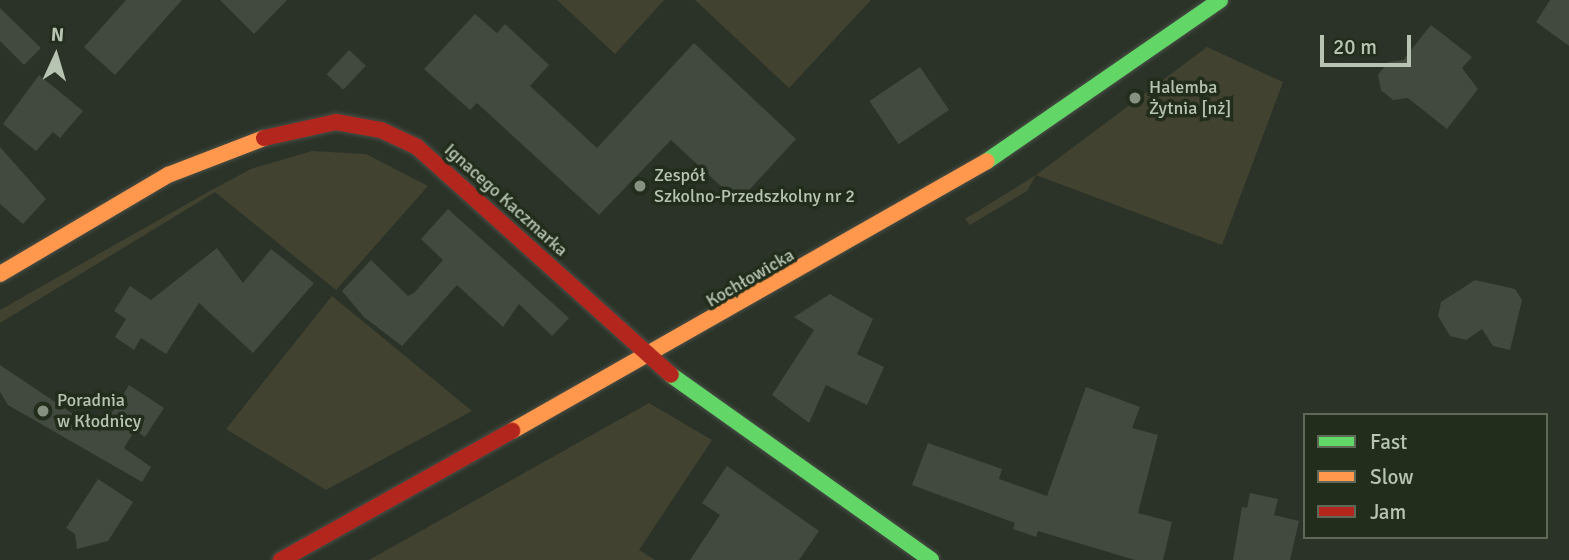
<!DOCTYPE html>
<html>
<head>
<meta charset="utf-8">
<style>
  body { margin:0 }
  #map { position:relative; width:1569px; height:560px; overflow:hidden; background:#2b3328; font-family:Signika,sans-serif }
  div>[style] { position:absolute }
  .green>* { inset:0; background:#424231 }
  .building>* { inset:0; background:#42493f; transform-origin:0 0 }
  .roads { filter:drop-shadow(0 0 2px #484e46) drop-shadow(0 0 2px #484e46) }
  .fast>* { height:16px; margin:-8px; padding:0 8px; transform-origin:8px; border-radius:8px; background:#63d668 }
  .slow>* { height:16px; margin:-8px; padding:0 8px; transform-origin:8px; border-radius:8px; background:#ff974d }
  .jam>* { height:16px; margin:-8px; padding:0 8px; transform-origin:8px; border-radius:8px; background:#b3261e }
  .dots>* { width:19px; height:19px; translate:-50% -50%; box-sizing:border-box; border:4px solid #222d1c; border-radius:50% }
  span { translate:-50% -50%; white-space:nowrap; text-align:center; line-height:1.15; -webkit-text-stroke:7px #222d1c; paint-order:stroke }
  .poi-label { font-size:18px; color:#b7c4b2 }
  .left { translate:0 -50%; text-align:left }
  .street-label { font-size:18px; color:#b7c4b2 }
  .legend { position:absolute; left:1303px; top:413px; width:245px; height:126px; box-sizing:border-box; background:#222d1c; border:2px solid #5e6958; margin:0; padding:9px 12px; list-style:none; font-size:21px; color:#b7c4b2 }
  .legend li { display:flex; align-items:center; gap:14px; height:35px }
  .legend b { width:35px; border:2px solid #5e6958 }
  .north { position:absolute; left:21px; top:21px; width:70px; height:70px; -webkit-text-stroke:5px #222d1c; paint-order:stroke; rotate:4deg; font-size:19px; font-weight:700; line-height:28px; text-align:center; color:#b7c4b2 }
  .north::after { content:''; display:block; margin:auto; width:24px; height:32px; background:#b7c4b2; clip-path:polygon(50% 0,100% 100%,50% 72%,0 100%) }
  .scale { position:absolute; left:1320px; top:35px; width:91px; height:32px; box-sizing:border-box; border:4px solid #b7c4b2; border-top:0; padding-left:9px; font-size:21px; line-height:24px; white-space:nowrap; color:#b7c4b2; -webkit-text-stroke:5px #222d1c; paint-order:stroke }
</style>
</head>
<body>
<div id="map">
  <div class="green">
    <i style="clip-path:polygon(557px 0,664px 0,615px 54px)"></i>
    <i style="clip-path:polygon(695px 0,870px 0,870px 1px,789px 88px)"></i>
    <i style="clip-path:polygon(1207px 47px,1283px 82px,1222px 245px,1036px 175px,1027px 191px,970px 225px,965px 219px,1036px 175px)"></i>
    <i style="clip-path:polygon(312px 151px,366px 154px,428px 186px,336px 290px,215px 192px,0 323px,0 310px,208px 192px,251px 169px)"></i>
    <i style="clip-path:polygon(332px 296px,472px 411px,326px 490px,226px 429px)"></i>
    <i style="clip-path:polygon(649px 403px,712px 440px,639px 550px,655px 560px,369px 560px)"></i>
  </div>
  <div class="building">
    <i style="clip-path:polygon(126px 0,182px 0,115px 75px,84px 47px)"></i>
    <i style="clip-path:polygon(220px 0,287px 0,254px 34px)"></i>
    <i style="clip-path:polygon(1550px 0,1569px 0,1569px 46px,1536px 22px)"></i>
    <i style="clip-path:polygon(0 8px,41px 48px,24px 65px,0 41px)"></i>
    <i style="clip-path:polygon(475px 14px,497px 33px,505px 24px,549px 65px,530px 86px,597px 148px,694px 43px,796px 139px,738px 202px,671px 140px,599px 215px,477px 103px,470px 110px,424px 69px)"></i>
    <i style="clip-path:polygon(1431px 25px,1472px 57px,1462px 68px,1478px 89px,1447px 129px,1408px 98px,1393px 100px,1381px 90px,1378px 75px,1388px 62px,1403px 60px)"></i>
    <i style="left:349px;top:50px;width:23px;height:33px;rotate:43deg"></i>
    <i style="left:920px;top:67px;width:52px;height:61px;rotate:56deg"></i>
    <i style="clip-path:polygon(39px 75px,83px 111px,60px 138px,53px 132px,36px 151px,3px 124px)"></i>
    <i style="clip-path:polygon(0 147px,46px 199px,23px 224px,0 204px)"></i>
    <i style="clip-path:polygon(448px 209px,569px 318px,552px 336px,519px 304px,503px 327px,457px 285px,402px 346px,364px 317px,342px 291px,371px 260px,408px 296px,414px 293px,443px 260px,421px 239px)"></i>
    <i style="clip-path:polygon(217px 248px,243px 283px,271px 249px,314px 283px,253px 353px,199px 303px,166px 354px,141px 338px,134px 350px,115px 337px,126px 319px,114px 311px,130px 286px,151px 300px)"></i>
    <i style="clip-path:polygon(1475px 280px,1515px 289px,1522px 300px,1510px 350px,1493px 346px,1482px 329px,1466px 340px,1450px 336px,1438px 316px,1441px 302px)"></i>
    <i style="clip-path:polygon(830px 294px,873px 319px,857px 354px,884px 367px,867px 405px,826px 385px,809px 423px,772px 395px,814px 330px,794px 317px)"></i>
    <i style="clip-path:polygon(0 365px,100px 432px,129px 385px,164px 408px,145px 437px,135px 430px,124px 448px,151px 467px,142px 482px,8px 405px,0 392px)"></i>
    <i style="clip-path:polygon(1086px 387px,1140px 407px,1132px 428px,1158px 435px,1138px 513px,1172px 522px,1163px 560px,1135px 560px,1038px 531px,1036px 537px,1013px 529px,1015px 523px,912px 485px,928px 443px,1002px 469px,999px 479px,1047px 496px)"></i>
    <i style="clip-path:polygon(727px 466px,819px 531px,799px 560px,690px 560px,720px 515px,702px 503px)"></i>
    <i style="clip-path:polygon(98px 479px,133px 502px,108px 541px,77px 549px,75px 534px,66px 528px)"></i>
    <i style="clip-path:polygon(1250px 493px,1278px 499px,1274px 515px,1299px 521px,1290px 560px,1233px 560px,1242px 507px,1247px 508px)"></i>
  </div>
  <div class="roads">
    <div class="fast">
      <i style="left:987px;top:161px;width:283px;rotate:-34.6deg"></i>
      <i style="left:671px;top:375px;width:319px;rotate:35.4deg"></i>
    </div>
    <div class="slow">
      <i style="left:0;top:274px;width:195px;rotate:-30.5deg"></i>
      <i style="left:168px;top:175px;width:103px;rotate:-21.1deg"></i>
      <i style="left:512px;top:431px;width:546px;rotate:-29.61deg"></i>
    </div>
    <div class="jam">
      <i style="left:264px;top:138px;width:74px;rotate:-12.5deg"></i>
      <i style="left:336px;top:122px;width:46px;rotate:10.1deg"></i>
      <i style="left:381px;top:130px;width:40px;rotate:25deg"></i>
      <i style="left:417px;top:147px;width:341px;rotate:41.9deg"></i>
      <i style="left:281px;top:560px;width:265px;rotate:-29.2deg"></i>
    </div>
  </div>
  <div class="dots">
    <i style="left:1135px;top:98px;background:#869182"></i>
    <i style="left:640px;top:186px;background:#869182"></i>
    <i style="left:43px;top:411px;background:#869182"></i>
  </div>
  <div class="poi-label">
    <span class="left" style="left:1149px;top:98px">Halemba<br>Żytnia [nż]</span>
    <span class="left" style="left:654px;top:186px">Zespół<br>Szkolno-Przedszkolny nr 2</span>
    <span class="left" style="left:57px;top:411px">Poradnia<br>w Kłodnicy</span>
  </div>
  <div class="street-label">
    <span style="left:506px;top:200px;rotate:42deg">Ignacego Kaczmarka</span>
    <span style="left:750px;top:278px;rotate:-30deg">Kochłowicka</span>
  </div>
  <ul class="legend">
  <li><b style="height:9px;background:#63d668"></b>Fast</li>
  <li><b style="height:9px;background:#ff974d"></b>Slow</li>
  <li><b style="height:9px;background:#b3261e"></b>Jam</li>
  </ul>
  <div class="north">N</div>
  <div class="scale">20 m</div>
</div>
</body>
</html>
